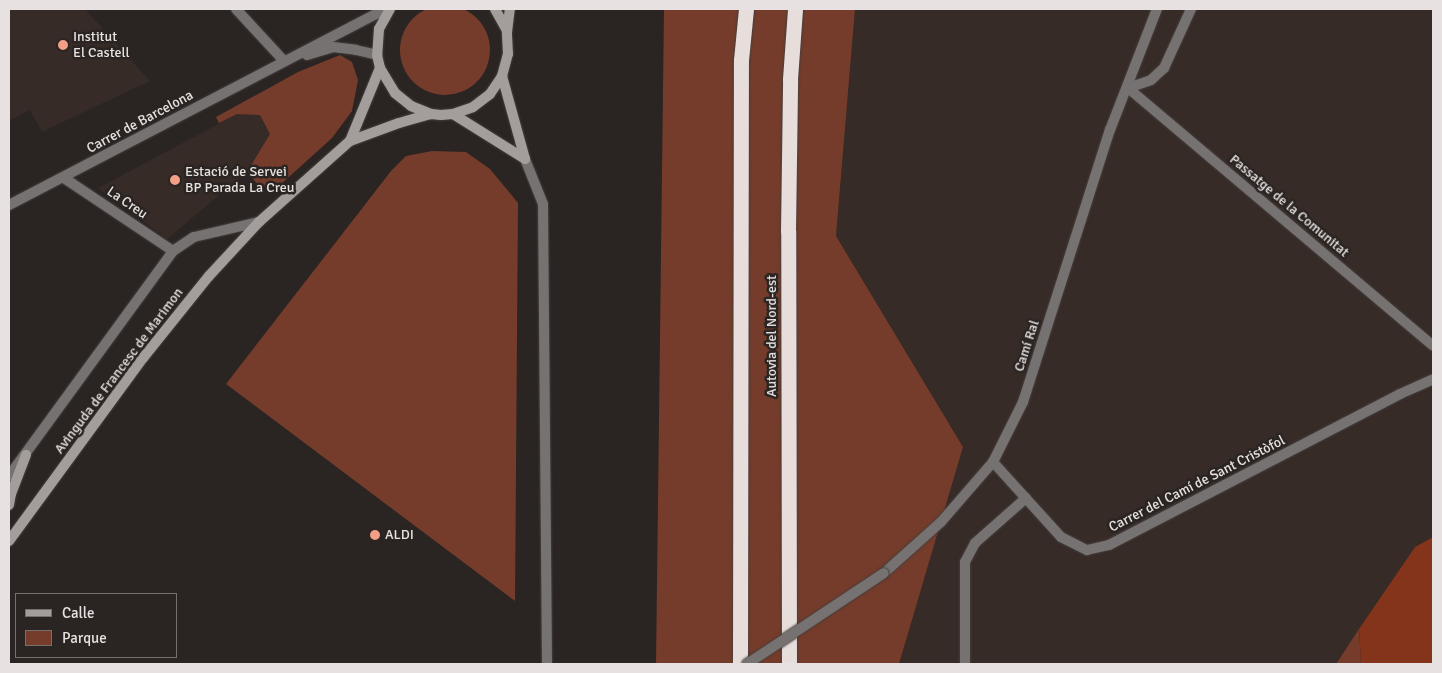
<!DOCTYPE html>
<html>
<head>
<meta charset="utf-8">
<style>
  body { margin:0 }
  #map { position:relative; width:1442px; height:673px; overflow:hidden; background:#2a2422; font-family:Signika,sans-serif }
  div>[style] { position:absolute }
  .built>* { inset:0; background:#372b27 }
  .green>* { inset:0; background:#753c2b }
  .round { border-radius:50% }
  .forest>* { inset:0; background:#83341b }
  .roads { filter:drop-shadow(0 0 1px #443f3d) drop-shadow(0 0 1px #443f3d) }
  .lane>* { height:10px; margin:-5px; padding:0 5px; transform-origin:5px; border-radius:5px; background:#757271 }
  .street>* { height:10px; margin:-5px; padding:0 5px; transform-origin:5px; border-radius:5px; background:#757271 }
  .secondary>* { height:10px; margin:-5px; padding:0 5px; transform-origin:5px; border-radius:5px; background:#a39e9c }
  .highway>* { height:15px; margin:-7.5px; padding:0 7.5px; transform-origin:7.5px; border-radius:7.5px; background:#e7dedc }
  .bridges { filter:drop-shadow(0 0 1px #443f3d) drop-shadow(0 0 1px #443f3d) }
  .street-bridge>* { height:10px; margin:-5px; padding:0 5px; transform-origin:5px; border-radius:5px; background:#757271 }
  .dots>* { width:14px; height:14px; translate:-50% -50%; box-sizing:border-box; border:2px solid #2a2422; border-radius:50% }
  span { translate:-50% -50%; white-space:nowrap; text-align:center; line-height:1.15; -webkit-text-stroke:5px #2a2422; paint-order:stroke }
  .poi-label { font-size:14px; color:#e7e2e1 }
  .left { translate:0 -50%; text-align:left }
  .street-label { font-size:14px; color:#e7e2e1 }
  .frame { position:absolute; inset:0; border:10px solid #e7e2e1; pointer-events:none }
  .legend { position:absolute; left:15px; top:593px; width:162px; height:65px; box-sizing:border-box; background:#2a2422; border:1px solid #76706e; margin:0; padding:6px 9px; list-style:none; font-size:15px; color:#e7e2e1 }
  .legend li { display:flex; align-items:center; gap:10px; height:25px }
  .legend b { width:25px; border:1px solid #76706e }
</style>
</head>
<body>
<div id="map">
  <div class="built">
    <i style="clip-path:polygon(9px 9px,85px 9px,150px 81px,42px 132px,30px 110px,9px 121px)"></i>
    <i style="clip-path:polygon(855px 9px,1433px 9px,1433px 537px,1415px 547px,1336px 664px,899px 664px,963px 447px,836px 236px)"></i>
    <i style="clip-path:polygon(237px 114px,260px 114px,270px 134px,255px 162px,247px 172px,167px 239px,98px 188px)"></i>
  </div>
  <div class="green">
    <i class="round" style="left:400px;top:5px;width:90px;height:90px"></i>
    <i style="clip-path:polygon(664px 9px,855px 9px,836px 236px,963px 447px,899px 664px,656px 664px)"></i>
    <i style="clip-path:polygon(340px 55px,352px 62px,358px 80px,352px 111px,332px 138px,280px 185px,260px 187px,247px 172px,270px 134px,260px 115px,237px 114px,219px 123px,216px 117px,298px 72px)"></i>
    <i style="clip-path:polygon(432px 151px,466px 152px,490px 169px,518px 203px,515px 601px,226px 384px,391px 171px,406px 156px)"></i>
    <i style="clip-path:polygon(1359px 629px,1361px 664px,1336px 664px)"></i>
  </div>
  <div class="forest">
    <i style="clip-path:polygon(1433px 537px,1433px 664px,1361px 664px,1359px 629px,1415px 547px)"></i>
  </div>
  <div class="roads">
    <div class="lane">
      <i style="left:965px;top:664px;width:102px;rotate:-90deg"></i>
      <i style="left:965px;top:562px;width:21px;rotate:-62deg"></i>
      <i style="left:975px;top:543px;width:68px;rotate:-41.4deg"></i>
    </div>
    <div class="street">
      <i style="left:236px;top:9px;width:71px;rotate:47.3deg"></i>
      <i style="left:307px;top:55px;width:27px;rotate:-17deg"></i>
      <i style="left:333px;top:47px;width:23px;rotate:7deg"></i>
      <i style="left:356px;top:50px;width:22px;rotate:13deg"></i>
      <i style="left:1128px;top:88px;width:399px;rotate:40.2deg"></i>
      <i style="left:1128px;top:88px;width:24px;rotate:-19deg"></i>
      <i style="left:1151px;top:80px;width:18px;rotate:-43deg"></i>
      <i style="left:1164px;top:68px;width:65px;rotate:-65.4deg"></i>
      <i style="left:525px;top:159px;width:48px;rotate:68.2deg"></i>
      <i style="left:543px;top:204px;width:460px;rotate:89.5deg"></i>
      <i style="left:64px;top:178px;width:131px;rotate:33.8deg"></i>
      <i style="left:9px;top:205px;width:425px;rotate:-27.5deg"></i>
      <i style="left:993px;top:462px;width:101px;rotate:47.8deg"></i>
      <i style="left:1061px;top:537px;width:29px;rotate:27deg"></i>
      <i style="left:1087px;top:550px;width:23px;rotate:-13deg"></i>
      <i style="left:1109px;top:545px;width:328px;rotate:-27.4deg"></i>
      <i style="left:1400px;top:394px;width:36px;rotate:-24deg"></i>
      <i style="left:9px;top:476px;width:278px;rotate:-53.9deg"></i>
      <i style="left:173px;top:251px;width:25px;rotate:-34deg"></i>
      <i style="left:194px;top:237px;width:67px;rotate:-13deg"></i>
      <i style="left:884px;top:573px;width:76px;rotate:-41.8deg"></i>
      <i style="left:941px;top:522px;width:79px;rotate:-49.1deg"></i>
      <i style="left:993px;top:462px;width:67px;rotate:-63.4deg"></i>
      <i style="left:1023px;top:402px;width:286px;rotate:-72.3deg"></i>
      <i style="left:1110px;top:130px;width:130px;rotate:-68.8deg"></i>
    </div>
    <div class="secondary">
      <i style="left:390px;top:9px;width:23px;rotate:119deg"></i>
      <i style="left:379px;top:29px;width:26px;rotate:94deg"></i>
      <i style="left:377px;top:55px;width:13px;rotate:77deg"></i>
      <i style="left:380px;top:68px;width:29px;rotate:59deg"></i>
      <i style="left:395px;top:93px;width:21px;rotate:39deg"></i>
      <i style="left:411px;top:106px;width:22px;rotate:22deg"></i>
      <i style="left:431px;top:114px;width:10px;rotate:6deg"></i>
      <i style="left:441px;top:115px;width:12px;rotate:-5deg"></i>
      <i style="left:453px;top:114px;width:21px;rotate:-19deg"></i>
      <i style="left:473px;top:107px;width:21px;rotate:-37deg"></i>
      <i style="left:490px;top:94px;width:22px;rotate:-56deg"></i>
      <i style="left:502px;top:76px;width:23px;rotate:-75deg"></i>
      <i style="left:508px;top:54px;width:22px;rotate:-93deg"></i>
      <i style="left:507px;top:32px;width:23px;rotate:-83deg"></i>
      <i style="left:495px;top:9px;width:25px;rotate:61deg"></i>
      <i style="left:502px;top:76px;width:86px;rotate:74.5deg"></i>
      <i style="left:453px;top:114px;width:85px;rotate:32deg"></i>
      <i style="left:350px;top:141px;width:79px;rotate:-67.7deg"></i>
      <i style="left:9px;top:505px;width:11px;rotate:-80deg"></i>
      <i style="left:11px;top:494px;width:42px;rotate:-69deg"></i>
      <i style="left:9px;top:541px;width:227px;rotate:-53.8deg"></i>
      <i style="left:143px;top:358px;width:105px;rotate:-51.2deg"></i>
      <i style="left:209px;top:276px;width:74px;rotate:-47.2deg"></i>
      <i style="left:259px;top:222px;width:122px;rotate:-41.7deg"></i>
      <i style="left:350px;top:141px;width:52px;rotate:-20.2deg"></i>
      <i style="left:399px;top:123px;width:33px;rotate:-16deg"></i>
    </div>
    <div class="highway">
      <i style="left:740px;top:664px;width:604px;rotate:-89.91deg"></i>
      <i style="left:741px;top:60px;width:51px;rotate:-84.4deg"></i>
      <i style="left:789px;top:664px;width:433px;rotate:-90.1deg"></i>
      <i style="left:788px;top:231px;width:152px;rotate:-89.2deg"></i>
      <i style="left:790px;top:79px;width:70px;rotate:-85.9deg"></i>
    </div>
  </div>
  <div class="bridges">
    <div class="street-bridge">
      <i style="left:747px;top:664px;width:164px;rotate:-33.6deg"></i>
    </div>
  </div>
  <div class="dots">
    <i style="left:63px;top:45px;background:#f39f85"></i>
    <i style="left:175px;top:180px;background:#f39f85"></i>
    <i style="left:375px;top:535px;background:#f39f85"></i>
  </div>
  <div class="poi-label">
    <span class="left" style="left:73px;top:45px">Institut<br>El Castell</span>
    <span class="left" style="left:185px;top:180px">Estació de Servei<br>BP Parada La Creu</span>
    <span class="left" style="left:385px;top:535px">ALDI</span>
  </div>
  <div class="street-label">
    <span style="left:140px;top:122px;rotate:-28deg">Carrer de Barcelona</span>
    <span style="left:127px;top:203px;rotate:34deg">La Creu</span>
    <span style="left:1289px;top:206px;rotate:40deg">Passatge de la Comunitat</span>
    <span style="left:772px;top:336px;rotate:-90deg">Autovia del Nord-est</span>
    <span style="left:1027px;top:346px;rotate:-72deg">Camí Ral</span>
    <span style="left:119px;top:371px;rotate:-53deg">Avinguda de Francesc de Marimon</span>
    <span style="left:1197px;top:484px;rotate:-27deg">Carrer del Camí de Sant Cristòfol</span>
  </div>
  <div class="frame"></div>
  <ul class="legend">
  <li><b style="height:6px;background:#a39e9c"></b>Calle</li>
  <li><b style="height:14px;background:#753c2b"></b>Parque</li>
  </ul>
</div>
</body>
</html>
